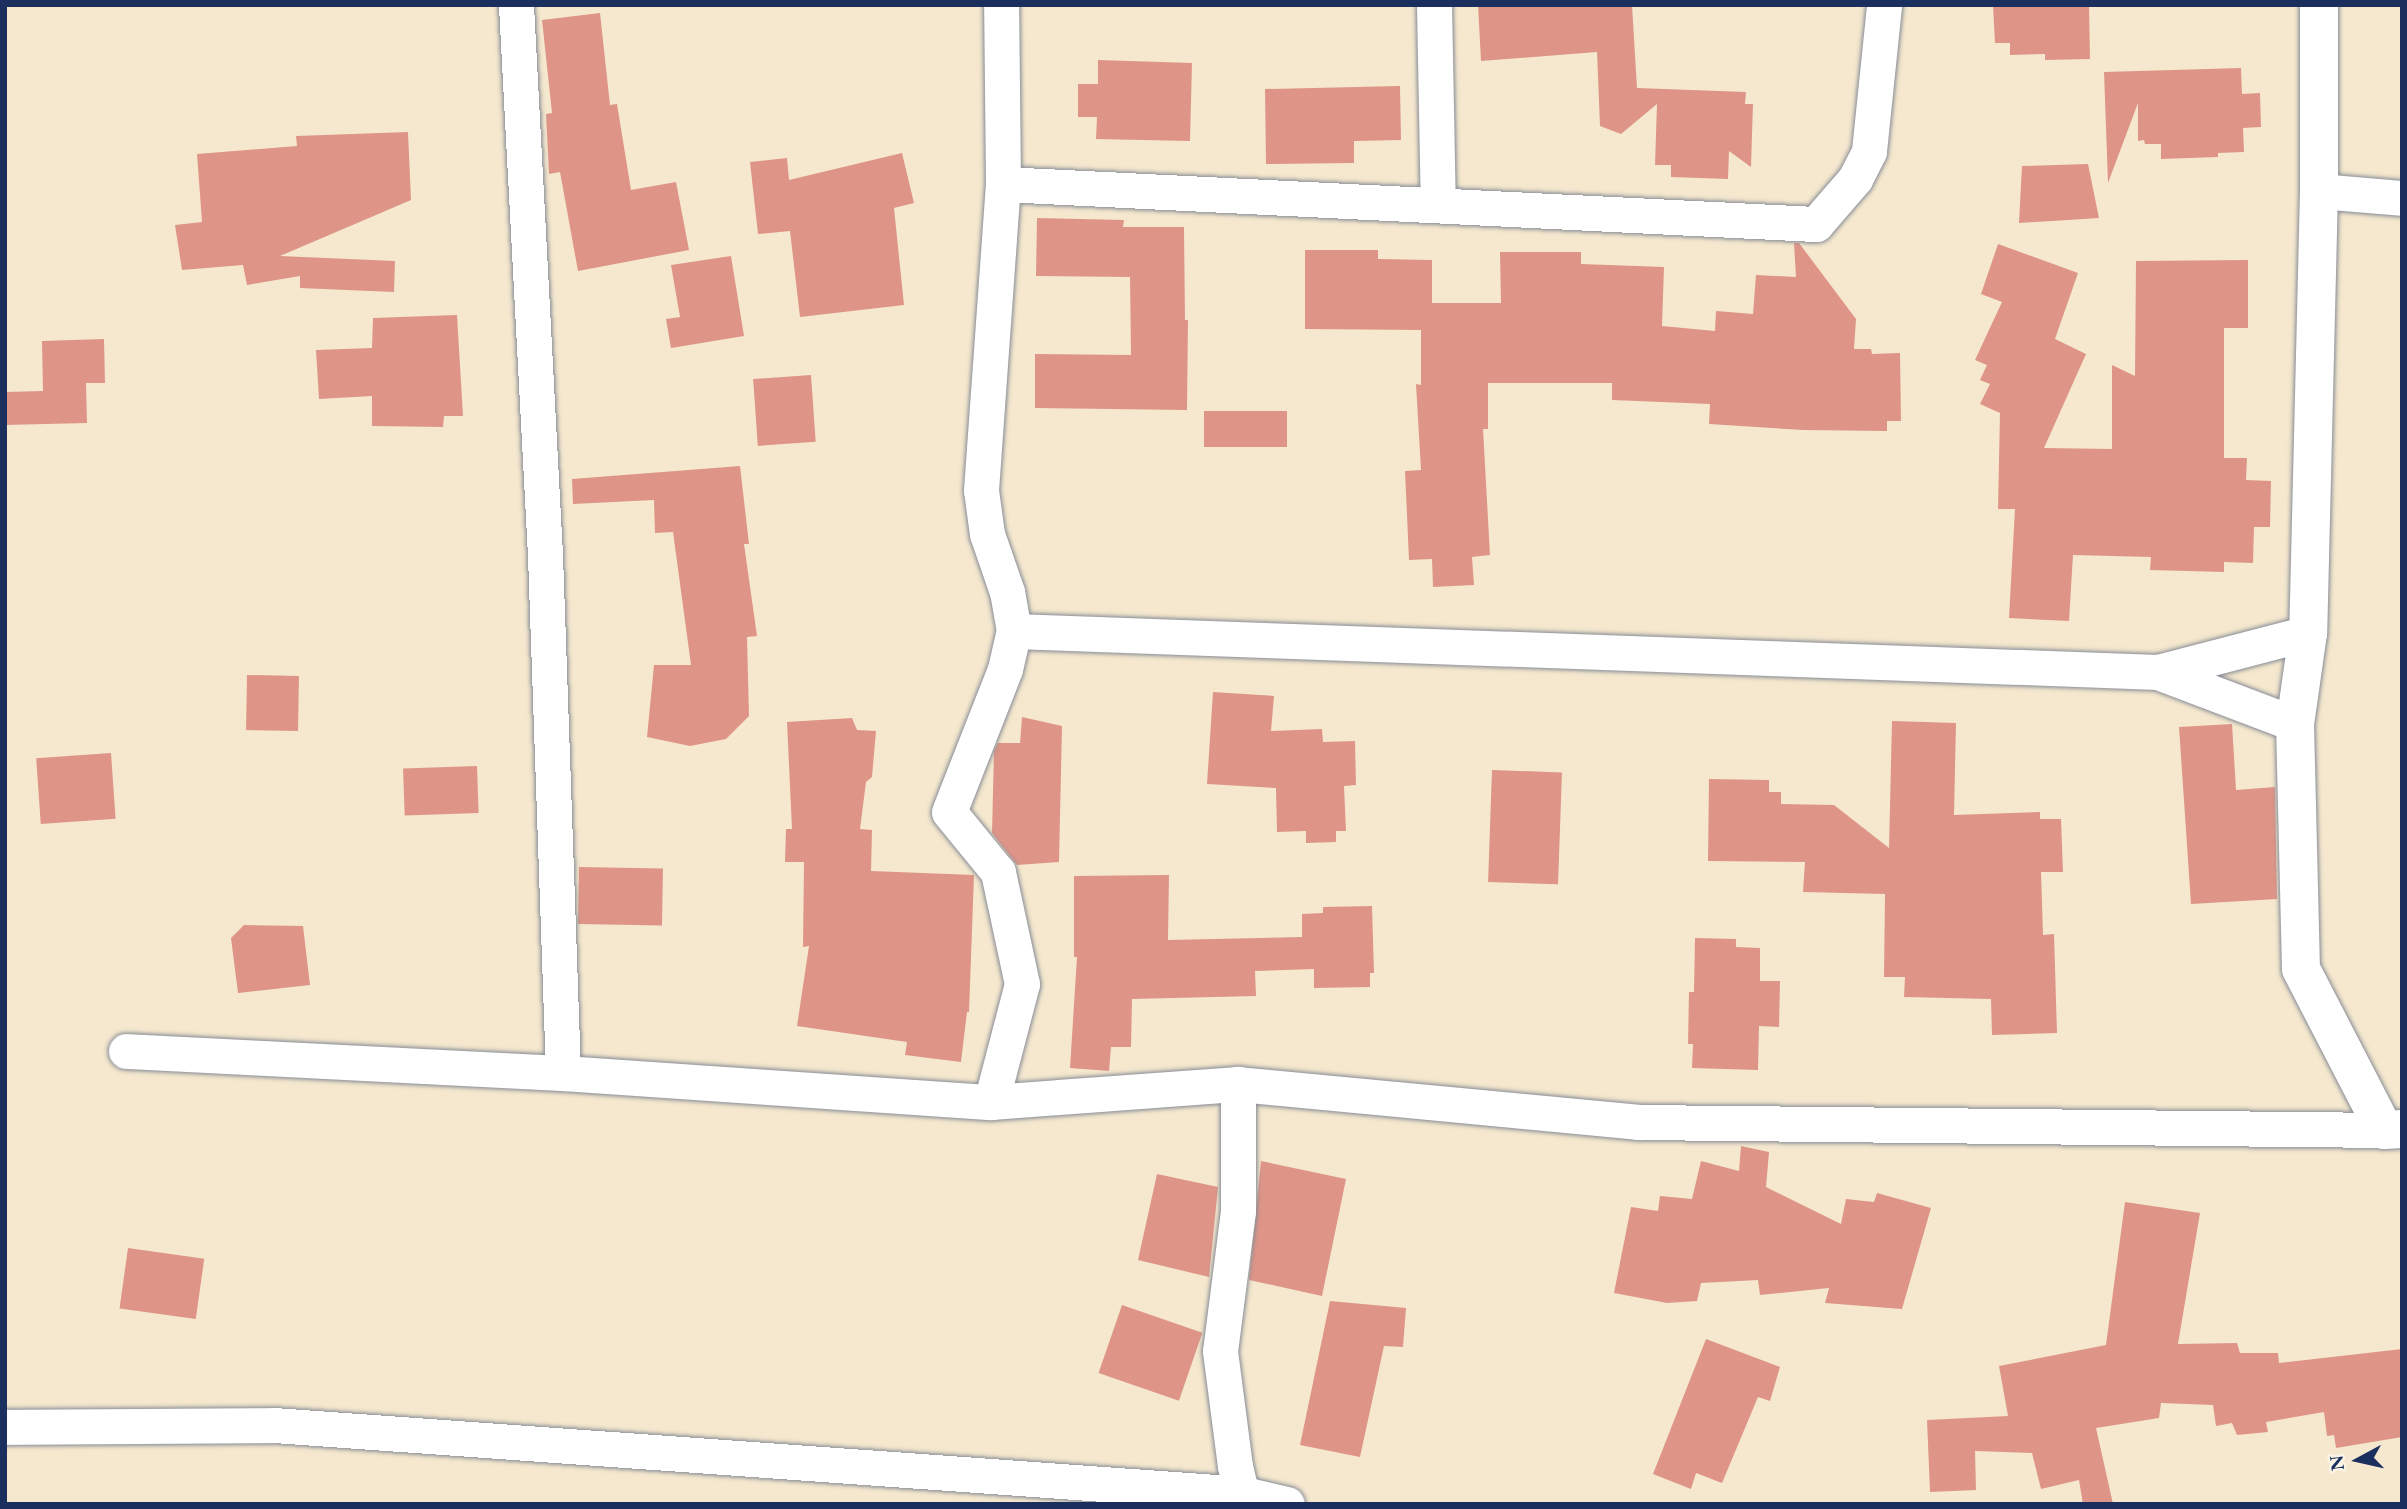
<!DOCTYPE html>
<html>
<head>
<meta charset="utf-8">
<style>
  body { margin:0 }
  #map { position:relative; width:2407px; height:1509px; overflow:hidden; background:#f5e8ce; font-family:"EB Garamond",serif }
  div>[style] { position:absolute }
  .building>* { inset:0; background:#de9587; transform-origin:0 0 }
  .roads { filter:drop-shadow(0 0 2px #888c96) drop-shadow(0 0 2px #888c96) }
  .minor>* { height:35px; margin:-17.5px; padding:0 17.5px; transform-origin:17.5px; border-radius:17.5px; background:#fff }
  .tertiary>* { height:38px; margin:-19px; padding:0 19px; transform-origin:19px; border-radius:19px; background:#fff }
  span { translate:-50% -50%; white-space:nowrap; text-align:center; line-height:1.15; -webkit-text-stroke:5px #fcf5e5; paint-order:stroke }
  .frame { position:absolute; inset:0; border:7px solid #1b2f5e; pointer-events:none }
  .north { position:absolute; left:2323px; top:1425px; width:70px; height:70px; -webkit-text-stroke:5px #fcf5e5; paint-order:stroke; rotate:262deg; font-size:19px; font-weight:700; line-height:28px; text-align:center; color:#1b2f5e }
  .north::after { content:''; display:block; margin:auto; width:24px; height:32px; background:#1b2f5e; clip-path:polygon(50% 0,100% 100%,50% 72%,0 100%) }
</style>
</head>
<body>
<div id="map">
  <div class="building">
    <i style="clip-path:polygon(1478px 5px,1632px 5px,1637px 88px,1746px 92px,1745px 104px,1753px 104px,1751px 167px,1729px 151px,1728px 179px,1671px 177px,1671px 165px,1655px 165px,1657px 104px,1621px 134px,1600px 126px,1597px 52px,1481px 61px)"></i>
    <i style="clip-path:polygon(1993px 5px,2089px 5px,2090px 59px,2045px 60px,2045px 54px,2010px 55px,2010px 43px,1995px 43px)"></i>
    <i style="clip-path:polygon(600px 13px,610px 105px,617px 104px,631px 190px,676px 182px,689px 250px,578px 271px,560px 172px,549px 174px,546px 114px,552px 113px,542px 20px)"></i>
    <i style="clip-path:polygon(1098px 60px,1192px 63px,1190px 141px,1096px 139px,1097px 117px,1078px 117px,1078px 84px,1098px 84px)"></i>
    <i style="clip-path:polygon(2241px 68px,2242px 94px,2260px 93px,2261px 127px,2243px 128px,2244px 152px,2218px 153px,2218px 157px,2161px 159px,2161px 144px,2145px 144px,2144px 140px,2138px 141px,2138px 103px,2108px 183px,2104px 72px)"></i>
    <i style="clip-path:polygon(1400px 86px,1401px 140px,1354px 141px,1354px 163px,1266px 164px,1265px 89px)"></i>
    <i style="clip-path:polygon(408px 132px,411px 200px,280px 256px,395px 261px,394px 292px,300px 288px,300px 276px,247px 285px,243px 265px,182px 270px,175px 225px,202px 222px,197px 154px,297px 146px,296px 136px)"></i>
    <i style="clip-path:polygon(902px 153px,914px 203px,894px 208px,904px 305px,800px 317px,790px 231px,758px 234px,750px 162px,787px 158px,789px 180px)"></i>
    <i style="clip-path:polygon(2088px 164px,2099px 218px,2019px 223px,2022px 166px)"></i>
    <i style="clip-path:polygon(1037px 218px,1124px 220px,1123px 227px,1184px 227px,1185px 320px,1188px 320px,1187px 410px,1035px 408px,1035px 354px,1131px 355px,1130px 277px,1036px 276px)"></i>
    <i style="clip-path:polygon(1794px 243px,1799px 243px,1856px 319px,1854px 349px,1871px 349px,1872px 354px,1900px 353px,1901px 421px,1887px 421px,1887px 431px,1803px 430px,1709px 424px,1710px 404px,1612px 400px,1612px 383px,1488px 383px,1488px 429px,1483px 429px,1490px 555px,1472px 557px,1474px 585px,1433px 587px,1432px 559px,1409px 560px,1405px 471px,1421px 470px,1416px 384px,1421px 385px,1421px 330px,1305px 329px,1305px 250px,1378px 250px,1378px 259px,1432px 260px,1432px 303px,1501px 303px,1500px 252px,1581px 252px,1581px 264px,1664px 267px,1662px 326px,1715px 331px,1716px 311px,1753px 314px,1756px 275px,1796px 277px)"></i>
    <i style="clip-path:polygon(1998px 244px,2078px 273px,2055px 339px,2086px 354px,2044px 448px,2112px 449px,2112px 365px,2135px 376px,2136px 261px,2248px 260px,2248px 328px,2224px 328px,2224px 458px,2247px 458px,2246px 480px,2271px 481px,2270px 527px,2254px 527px,2253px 563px,2224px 562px,2224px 572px,2150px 570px,2151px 557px,2073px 555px,2069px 621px,2009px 618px,2015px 509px,1998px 509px,2000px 413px,1980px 404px,1990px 384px,1980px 380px,1987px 365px,1975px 360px,2002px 302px,1981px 294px)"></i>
    <i style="clip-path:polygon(731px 256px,744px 336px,671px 348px,666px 319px,680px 317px,671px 265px)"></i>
    <i style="clip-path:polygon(457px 315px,463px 416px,444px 416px,443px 427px,372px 426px,372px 396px,319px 399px,316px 350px,372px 348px,373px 318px)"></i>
    <i style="clip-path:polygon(104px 339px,105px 383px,86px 383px,87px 423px,5px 425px,5px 392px,43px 391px,42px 341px)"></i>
    <i style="left:811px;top:375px;width:67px;height:58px;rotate:86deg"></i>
    <i style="left:1204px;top:411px;width:83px;height:36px"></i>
    <i style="clip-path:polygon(740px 466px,749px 544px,744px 544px,757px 636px,747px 637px,749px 716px,726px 739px,690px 746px,647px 737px,654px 665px,691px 665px,673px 532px,655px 533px,654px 500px,573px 504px,572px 479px)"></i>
    <i style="left:247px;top:675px;width:52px;height:55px;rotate:1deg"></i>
    <i style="clip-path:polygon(1213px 692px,1274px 696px,1271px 731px,1322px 729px,1323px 742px,1355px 741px,1356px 785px,1344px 786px,1346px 831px,1336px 831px,1336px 842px,1306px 843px,1306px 831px,1277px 832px,1276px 788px,1207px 784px)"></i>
    <i style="clip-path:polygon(1022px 717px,1062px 726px,1059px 862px,1017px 865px,992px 833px,994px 751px,998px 743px,1020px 743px)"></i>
    <i style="clip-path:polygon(852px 718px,857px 730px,876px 731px,872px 777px,866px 782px,860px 829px,872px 830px,871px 871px,974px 875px,969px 1012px,967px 1012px,961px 1062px,905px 1055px,907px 1042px,797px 1026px,809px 946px,803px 947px,804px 862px,785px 862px,786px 829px,792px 829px,787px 722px)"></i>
    <i style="clip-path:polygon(1892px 721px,1956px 723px,1954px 815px,2040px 812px,2040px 819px,2061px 819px,2063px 872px,2041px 872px,2043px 935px,2054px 934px,2057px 1033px,1992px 1035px,1991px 999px,1904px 997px,1905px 977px,1884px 977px,1885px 894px,1803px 892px,1805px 862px,1708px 861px,1709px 779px,1769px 780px,1769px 792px,1781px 792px,1781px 804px,1834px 805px,1889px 848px)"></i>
    <i style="clip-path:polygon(2232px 724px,2236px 790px,2275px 787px,2277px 899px,2191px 904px,2179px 727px)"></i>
    <i style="left:111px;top:753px;width:66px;height:75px;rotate:86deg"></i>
    <i style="left:477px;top:766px;width:47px;height:74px;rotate:88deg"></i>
    <i style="left:1492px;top:770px;width:70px;height:112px;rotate:2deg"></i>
    <i style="left:579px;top:867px;width:84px;height:57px;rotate:1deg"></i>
    <i style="clip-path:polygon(1169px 875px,1168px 940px,1302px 937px,1302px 914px,1323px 913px,1323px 907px,1372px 906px,1374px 973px,1370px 973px,1370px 987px,1314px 988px,1314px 969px,1255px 971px,1256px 996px,1132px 999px,1131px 1047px,1111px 1047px,1109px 1071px,1070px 1068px,1077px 957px,1074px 957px,1074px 876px)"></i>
    <i style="clip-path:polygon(244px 925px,303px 926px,310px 985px,238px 993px,231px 938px)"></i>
    <i style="clip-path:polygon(1695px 938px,1736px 939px,1736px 947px,1760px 948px,1760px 981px,1780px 981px,1779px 1027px,1759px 1026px,1758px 1070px,1692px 1068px,1693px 1044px,1688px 1044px,1689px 992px,1694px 992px)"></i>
    <i style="clip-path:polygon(1741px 1146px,1769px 1152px,1766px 1187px,1841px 1224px,1846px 1199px,1874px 1202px,1877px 1193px,1931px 1208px,1902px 1309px,1825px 1303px,1829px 1288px,1760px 1295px,1758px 1280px,1701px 1283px,1697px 1301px,1667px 1303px,1614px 1293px,1631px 1207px,1658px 1211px,1660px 1196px,1692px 1199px,1701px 1161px,1739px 1171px)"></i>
    <i style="clip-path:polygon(1261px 1161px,1346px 1179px,1322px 1296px,1249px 1280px)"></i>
    <i style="clip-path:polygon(1157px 1174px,1218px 1187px,1209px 1277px,1138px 1260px)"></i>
    <i style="clip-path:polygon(2125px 1202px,2200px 1213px,2178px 1344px,2237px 1343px,2240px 1353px,2278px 1353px,2279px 1363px,2402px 1349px,2402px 1437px,2336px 1448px,2334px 1435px,2327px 1436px,2324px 1412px,2266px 1422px,2268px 1432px,2237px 1435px,2232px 1423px,2216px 1426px,2213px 1405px,2161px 1403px,2159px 1418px,2096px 1428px,2113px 1504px,2083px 1504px,2079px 1480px,2041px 1489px,2032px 1453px,1975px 1451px,1976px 1490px,1930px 1492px,1927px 1420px,2008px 1416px,1999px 1366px,2106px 1345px)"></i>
    <i style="left:128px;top:1248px;width:77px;height:61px;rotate:8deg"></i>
    <i style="clip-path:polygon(1330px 1301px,1406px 1308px,1403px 1347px,1384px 1346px,1360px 1457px,1300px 1445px)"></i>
    <i style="left:1122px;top:1305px;width:85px;height:72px;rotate:19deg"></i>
    <i style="clip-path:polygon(1706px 1339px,1780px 1367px,1770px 1401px,1758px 1397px,1722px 1483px,1696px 1473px,1691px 1489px,1653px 1474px)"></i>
  </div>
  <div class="roads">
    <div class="minor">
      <i style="left:516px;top:5px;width:551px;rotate:86.98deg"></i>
      <i style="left:545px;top:555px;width:518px;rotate:88.01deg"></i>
      <i style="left:1434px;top:5px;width:200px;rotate:88.9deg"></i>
      <i style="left:1003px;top:184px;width:814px;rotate:2.82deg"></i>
      <i style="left:1816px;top:224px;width:60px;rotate:-49.1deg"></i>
      <i style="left:1855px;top:179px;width:31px;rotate:-63deg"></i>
      <i style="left:1869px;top:151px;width:147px;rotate:-84.1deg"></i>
      <i style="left:2319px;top:191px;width:83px;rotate:4.8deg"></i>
      <i style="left:1014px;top:631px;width:1145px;rotate:2.05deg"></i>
      <i style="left:2158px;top:672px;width:155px;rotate:-14.6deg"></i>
      <i style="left:2158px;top:672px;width:147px;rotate:20.8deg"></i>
      <i style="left:126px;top:1051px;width:438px;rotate:2.9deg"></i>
      <i style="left:563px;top:1073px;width:429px;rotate:3.9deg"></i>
      <i style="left:991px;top:1102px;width:248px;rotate:-4.2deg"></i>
      <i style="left:1238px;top:1084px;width:402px;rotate:5.4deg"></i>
      <i style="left:1638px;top:1122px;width:746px;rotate:0.61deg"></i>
      <i style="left:1238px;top:1084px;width:127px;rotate:90deg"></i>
      <i style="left:1238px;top:1211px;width:141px;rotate:97.3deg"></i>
      <i style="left:1220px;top:1351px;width:116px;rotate:82.6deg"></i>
      <i style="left:1235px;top:1466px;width:39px;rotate:77deg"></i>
      <i style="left:991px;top:1102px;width:122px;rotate:-75.3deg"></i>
      <i style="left:1022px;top:984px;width:115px;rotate:-102.1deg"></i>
      <i style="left:998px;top:872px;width:77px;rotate:-129.2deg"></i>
      <i style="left:949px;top:812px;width:154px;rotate:-68.6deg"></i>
      <i style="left:1005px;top:669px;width:39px;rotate:-77deg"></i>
      <i style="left:1014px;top:631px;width:40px;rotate:-100deg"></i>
      <i style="left:1007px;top:592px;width:61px;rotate:-109deg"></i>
      <i style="left:987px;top:534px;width:44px;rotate:-97.8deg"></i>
      <i style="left:981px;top:490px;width:307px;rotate:-85.9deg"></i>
      <i style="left:1003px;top:184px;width:179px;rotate:-90.6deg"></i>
      <i style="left:5px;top:1427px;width:269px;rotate:-0.4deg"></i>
      <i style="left:274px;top:1425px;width:972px;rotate:4.07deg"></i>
      <i style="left:1244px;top:1494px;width:44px;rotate:13.1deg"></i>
    </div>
    <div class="tertiary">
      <i style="left:2319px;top:5px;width:186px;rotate:90deg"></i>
      <i style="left:2319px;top:191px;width:442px;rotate:91.4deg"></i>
      <i style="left:2308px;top:633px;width:92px;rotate:98.1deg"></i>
      <i style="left:2295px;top:724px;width:245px;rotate:88.6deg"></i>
      <i style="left:2301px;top:969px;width:181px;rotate:62.7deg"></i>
      <i style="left:2384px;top:1130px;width:18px;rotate:-3deg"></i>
    </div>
  </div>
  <div class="frame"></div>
  <div class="north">N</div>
</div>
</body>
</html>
